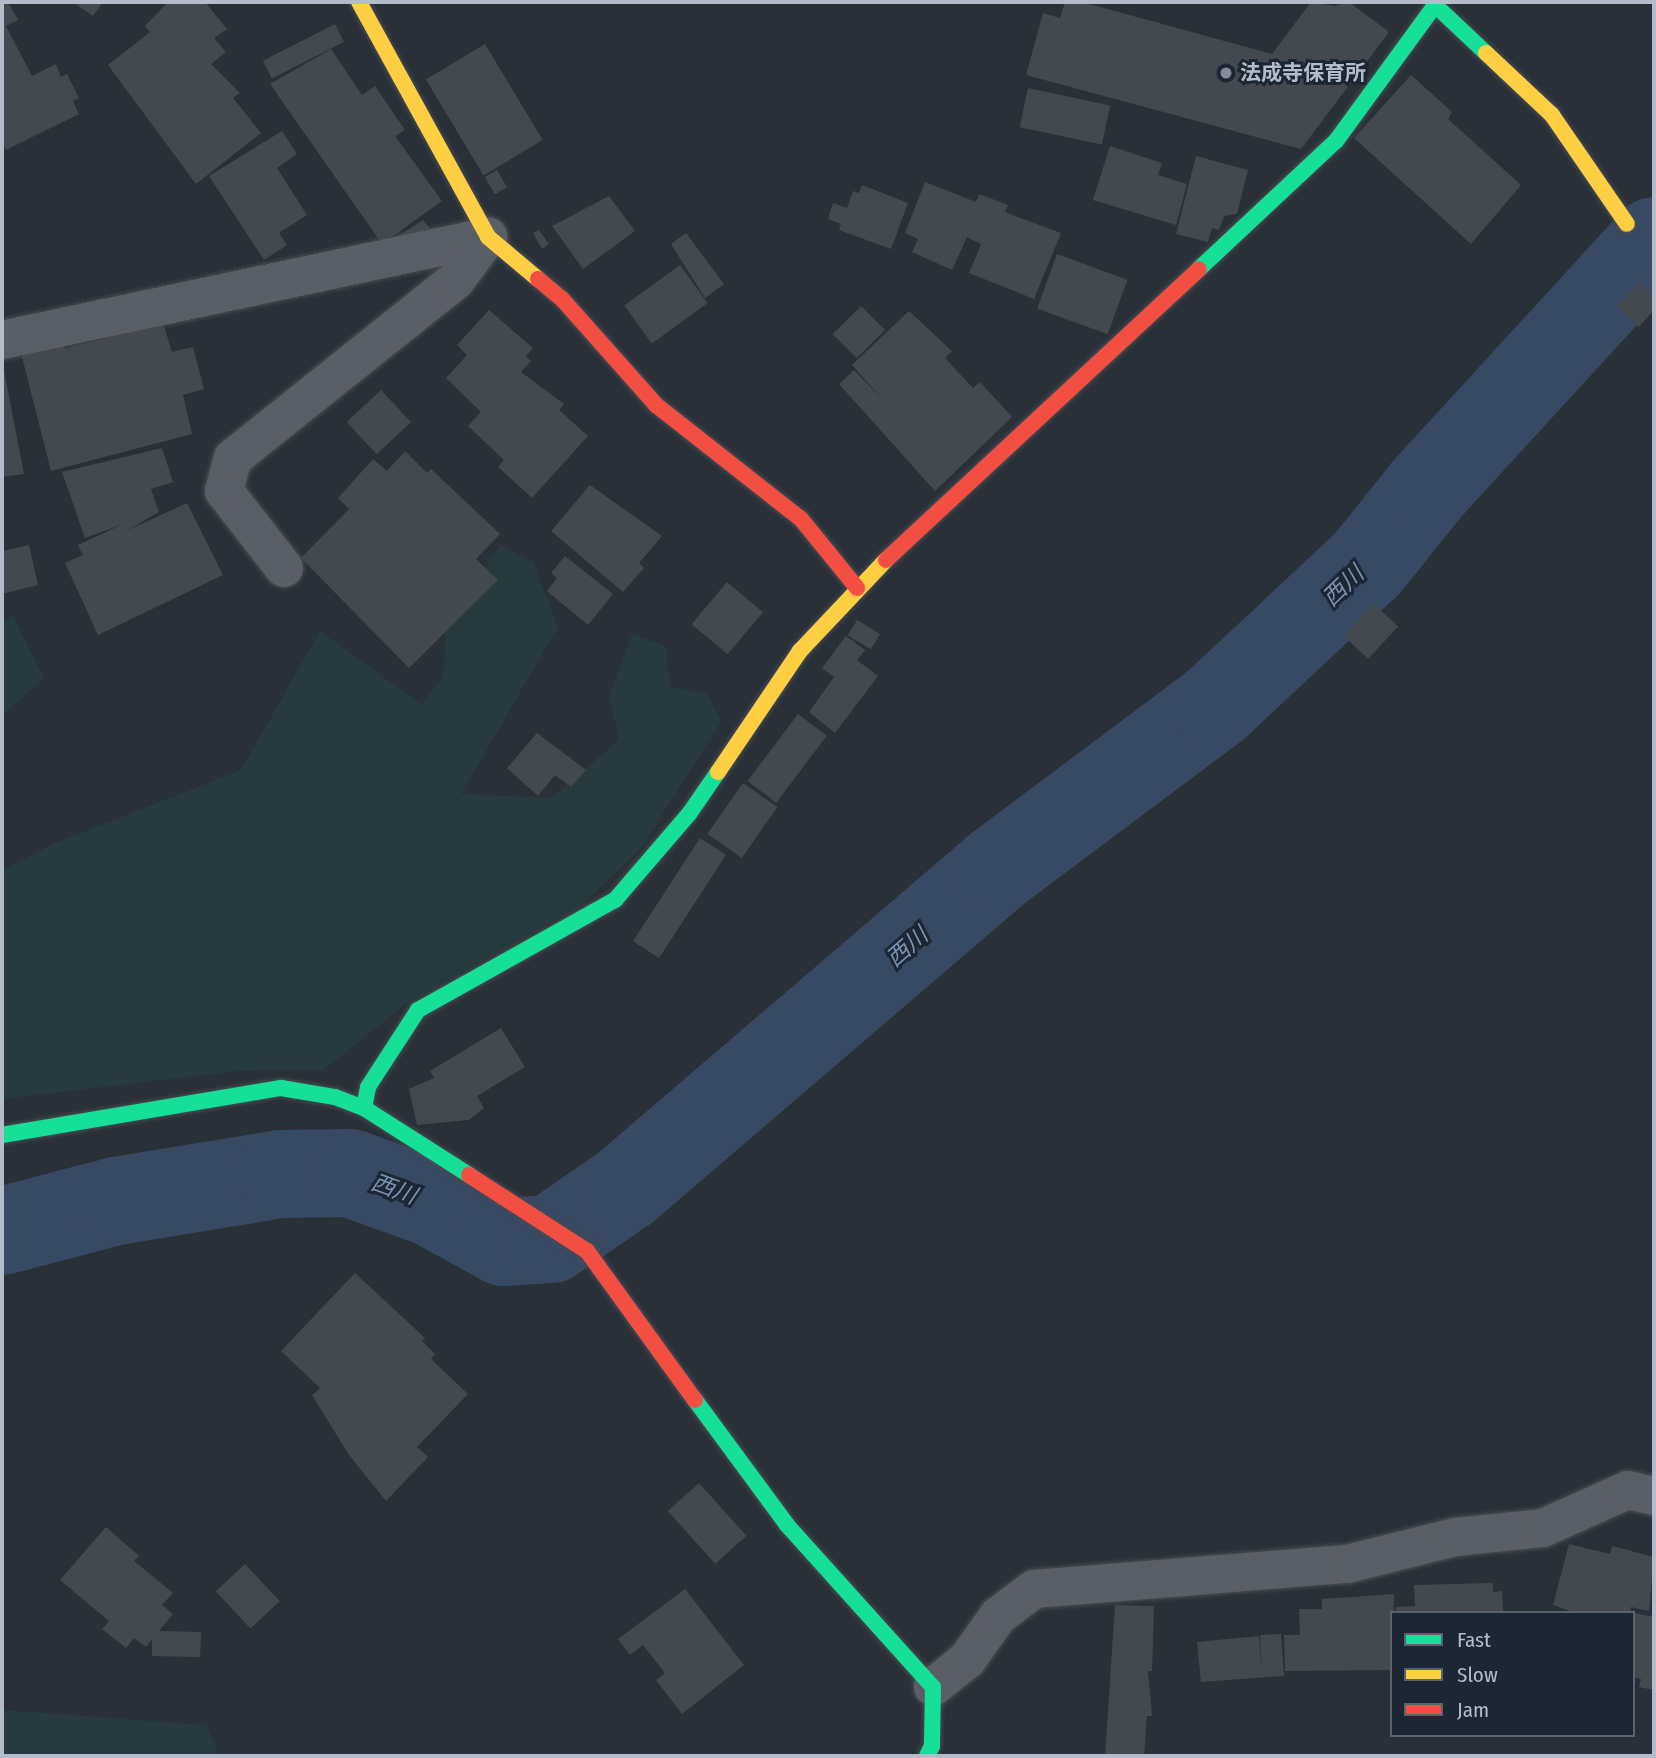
<!DOCTYPE html>
<html>
<head>
<meta charset="utf-8">
<style>
  body { margin:0 }
  #map { position:relative; width:1656px; height:1758px; overflow:hidden; background:#2a3038; font-family:"Fira Sans Condensed","Noto Sans JP",sans-serif }
  div>[style] { position:absolute }
  .green>* { inset:0; background:#273a3e }
  .river>* { height:88px; margin:-44px; padding:0 44px; transform-origin:44px; border-radius:44px; background:#384963 }
  .building>* { inset:0; background:#444950; transform-origin:0 0 }
  .roads { filter:drop-shadow(0 0 2px #484c53) drop-shadow(0 0 2px #484c53) }
  .street>* { height:38px; margin:-19px; padding:0 19px; transform-origin:19px; border-radius:19px; background:#5a5e66 }
  .fast>* { height:16px; margin:-8px; padding:0 8px; transform-origin:8px; border-radius:8px; background:#16e098 }
  .slow>* { height:16px; margin:-8px; padding:0 8px; transform-origin:8px; border-radius:8px; background:#ffcf43 }
  .jam>* { height:16px; margin:-8px; padding:0 8px; transform-origin:8px; border-radius:8px; background:#f24e42 }
  .dots>* { width:19px; height:19px; translate:-50% -50%; box-sizing:border-box; border:4px solid #1d2633; border-radius:50% }
  span { translate:-50% -50%; white-space:nowrap; text-align:center; line-height:1.15; -webkit-text-stroke:6px #1d2633; paint-order:stroke }
  .poi-label { font-size:21px; color:#b4bcc9; font-weight:700 }
  .left { translate:0 -50%; text-align:left }
  .water-label { font-size:23px; color:#7c92b1; font-style:italic }
  .frame { position:absolute; inset:0; border:4px solid #b4bcc9; pointer-events:none }
  .legend { position:absolute; left:1390px; top:1611px; width:245px; height:126px; box-sizing:border-box; background:#1d2633; border:2px solid #59626f; margin:0; padding:9px 12px; list-style:none; font-size:21px; color:#b4bcc9 }
  .legend li { display:flex; align-items:center; gap:14px; height:35px }
  .legend b { width:35px; border:2px solid #59626f }
</style>
</head>
<body>
<div id="map">
  <div class="green">
    <i style="clip-path:polygon(500px 545px,533px 562px,558px 627px,461px 794px,552px 798px,619px 740px,609px 697px,632px 634px,666px 646px,670px 687px,707px 694px,721px 722px,639px 851px,579px 907px,407px 1003px,323px 1070px,237px 1071px,2px 1099px,2px 871px,53px 844px,241px 770px,320px 631px,422px 705px,443px 676px,446px 630px)"></i>
    <i style="clip-path:polygon(13px 616px,44px 678px,2px 716px,2px 620px)"></i>
    <i style="clip-path:polygon(2px 1710px,206px 1725px,220px 1756px,2px 1756px)"></i>
  </div>
  <div class="river">
    <i style="left:2px;top:1231px;width:118px;rotate:-14.7deg"></i>
    <i style="left:116px;top:1201px;width:166px;rotate:-9.3deg"></i>
    <i style="left:280px;top:1174px;width:70px;rotate:-0.8deg"></i>
    <i style="left:350px;top:1173px;width:86px;rotate:19.7deg"></i>
    <i style="left:431px;top:1202px;width:83px;rotate:28.7deg"></i>
    <i style="left:504px;top:1242px;width:47px;rotate:-3.7deg"></i>
    <i style="left:551px;top:1239px;width:90px;rotate:-34.6deg"></i>
    <i style="left:625px;top:1188px;width:490px;rotate:-40.6deg"></i>
    <i style="left:997px;top:869px;width:272px;rotate:-36.8deg"></i>
    <i style="left:1215px;top:706px;width:208px;rotate:-43.1deg"></i>
    <i style="left:1367px;top:564px;width:96px;rotate:-51.3deg"></i>
    <i style="left:1427px;top:489px;width:336px;rotate:-47.5deg"></i>
  </div>
  <div class="building">
    <i style="clip-path:polygon(2px 2px,8px 2px,18px 20px,6px 26px,32px 76px,56px 64px,61px 77px,67px 74px,79px 98px,73px 101px,79px 114px,6px 150px,2px 142px)"></i>
    <i style="clip-path:polygon(73px 2px,103px 2px,93px 16px)"></i>
    <i style="clip-path:polygon(168px 2px,205px 2px,227px 29px,214px 38px,226px 52px,211px 64px,240px 93px,233px 98px,261px 133px,196px 184px,108px 65px,150px 32px,145px 26px)"></i>
    <i style="clip-path:polygon(1065px 2px,1082px 2px,1272px 54px,1311px 2px,1335px 6px,1349px 2px,1389px 32px,1301px 149px,1026px 75px,1043px 13px,1060px 18px)"></i>
    <i style="left:335px;top:24px;width:20px;height:81px;rotate:63deg"></i>
    <i style="left:485px;top:44px;width:112px;height:69px;rotate:59deg"></i>
    <i style="clip-path:polygon(331px 49px,362px 95px,375px 86px,405px 130px,395px 136px,442px 201px,382px 244px,270px 84px)"></i>
    <i style="clip-path:polygon(1411px 75px,1452px 112px,1448px 119px,1521px 185px,1471px 244px,1354px 138px)"></i>
    <i style="left:1028px;top:88px;width:84px;height:40px;rotate:12deg"></i>
    <i style="clip-path:polygon(282px 131px,297px 154px,277px 168px,307px 215px,279px 233px,287px 245px,264px 260px,209px 176px)"></i>
    <i style="clip-path:polygon(1110px 146px,1162px 163px,1158px 175px,1187px 184px,1176px 225px,1093px 200px)"></i>
    <i style="clip-path:polygon(1196px 156px,1248px 170px,1237px 214px,1224px 216px,1219px 230px,1212px 228px,1208px 242px,1176px 234px)"></i>
    <i style="left:497px;top:170px;width:20px;height:14px;rotate:60deg"></i>
    <i style="clip-path:polygon(925px 182px,976px 202px,979px 194px,1008px 205px,1005px 212px,1061px 233px,1034px 299px,969px 273px,981px 244px,967px 237px,952px 270px,912px 252px,918px 239px,905px 233px)"></i>
    <i style="clip-path:polygon(862px 185px,908px 203px,891px 249px,839px 230px,841px 224px,828px 219px,833px 203px,847px 208px,853px 191px,859px 193px)"></i>
    <i style="clip-path:polygon(609px 196px,635px 231px,583px 269px,552px 226px)"></i>
    <i style="clip-path:polygon(423px 220px,433px 232px,392px 240px)"></i>
    <i style="clip-path:polygon(539px 230px,549px 244px,542px 249px,533px 233px)"></i>
    <i style="clip-path:polygon(686px 233px,724px 284px,705px 298px,671px 244px)"></i>
    <i style="left:1057px;top:254px;width:75px;height:58px;rotate:20deg"></i>
    <i style="left:680px;top:265px;width:47px;height:69px;rotate:54deg"></i>
    <i style="clip-path:polygon(1639px 283px,1654px 298px,1654px 310px,1639px 327px,1617px 306px)"></i>
    <i style="left:861px;top:306px;width:34px;height:40px;rotate:45deg"></i>
    <i style="clip-path:polygon(489px 310px,533px 348px,526px 356px,531px 361px,521px 372px,564px 404px,559px 410px,588px 436px,532px 498px,498px 467px,504px 460px,468px 426px,481px 412px,446px 378px,467px 355px,457px 345px)"></i>
    <i style="clip-path:polygon(909px 311px,952px 351px,945px 358px,973px 388px,980px 382px,1012px 417px,935px 491px,839px 384px,854px 370px,884px 401px,852px 365px)"></i>
    <i style="clip-path:polygon(163px 323px,172px 352px,193px 347px,204px 389px,183px 395px,192px 434px,51px 471px,21px 353px,62px 343px,64px 349px)"></i>
    <i style="clip-path:polygon(2px 360px,24px 474px,2px 477px)"></i>
    <i style="left:381px;top:390px;width:44px;height:47px;rotate:47deg"></i>
    <i style="clip-path:polygon(162px 448px,173px 482px,151px 489px,159px 512px,126px 531px,187px 503px,223px 575px,98px 635px,65px 563px,83px 555px,78px 545px,123px 524px,85px 538px,62px 472px)"></i>
    <i style="clip-path:polygon(405px 451px,427px 473px,431px 469px,500px 534px,476px 559px,498px 580px,409px 668px,301px 558px,349px 509px,338px 498px,373px 459px,387px 471px)"></i>
    <i style="clip-path:polygon(590px 485px,662px 536px,639px 563px,644px 568px,623px 592px,551px 531px)"></i>
    <i style="clip-path:polygon(29px 545px,38px 585px,2px 594px,2px 551px)"></i>
    <i style="clip-path:polygon(565px 556px,613px 594px,588px 625px,547px 591px,557px 578px,551px 573px)"></i>
    <i style="left:727px;top:582px;width:47px;height:55px;rotate:40deg"></i>
    <i style="left:1374px;top:604px;width:33px;height:44px;rotate:43deg"></i>
    <i style="left:857px;top:620px;width:27px;height:18px;rotate:31deg"></i>
    <i style="clip-path:polygon(846px 636px,865px 650px,857px 660px,878px 676px,835px 733px,809px 712px,834px 677px,822px 668px)"></i>
    <i style="left:798px;top:714px;width:36px;height:84px;rotate:37deg"></i>
    <i style="clip-path:polygon(537px 733px,586px 770px,571px 787px,555px 775px,538px 796px,507px 768px)"></i>
    <i style="left:743px;top:783px;width:42px;height:62px;rotate:35deg"></i>
    <i style="left:700px;top:838px;width:31px;height:123px;rotate:33deg"></i>
    <i style="clip-path:polygon(501px 1028px,525px 1067px,477px 1096px,484px 1108px,469px 1120px,417px 1125px,409px 1089px,434px 1078px,430px 1071px)"></i>
    <i style="clip-path:polygon(355px 1273px,425px 1338px,422px 1341px,435px 1354px,431px 1359px,468px 1394px,417px 1447px,428px 1457px,386px 1501px,349px 1455px,312px 1395px,320px 1388px,281px 1351px)"></i>
    <i style="left:699px;top:1483px;width:71px;height:42px;rotate:48deg"></i>
    <i style="clip-path:polygon(106px 1527px,139px 1556px,134px 1561px,173px 1593px,162px 1605px,173px 1614px,159px 1631px,201px 1632px,200px 1657px,152px 1656px,152px 1639px,146px 1647px,134px 1638px,126px 1648px,102px 1629px,109px 1621px,60px 1580px)"></i>
    <i style="clip-path:polygon(1569px 1544px,1610px 1554px,1612px 1546px,1654px 1557px,1649px 1611px,1631px 1607px,1630px 1613px,1576px 1613px,1553px 1605px)"></i>
    <i style="left:245px;top:1564px;width:51px;height:40px;rotate:47deg"></i>
    <i style="clip-path:polygon(1493px 1583px,1493px 1592px,1502px 1591px,1503px 1613px,1396px 1613px,1396px 1607px,1415px 1606px,1414px 1585px)"></i>
    <i style="clip-path:polygon(685px 1589px,744px 1665px,682px 1714px,656px 1680px,665px 1673px,643px 1645px,630px 1655px,618px 1639px)"></i>
    <i style="clip-path:polygon(1394px 1594px,1392px 1670px,1285px 1671px,1284px 1635px,1300px 1635px,1299px 1609px,1322px 1609px,1322px 1599px)"></i>
    <i style="clip-path:polygon(1115px 1605px,1154px 1606px,1152px 1671px,1148px 1671px,1152px 1716px,1147px 1716px,1144px 1756px,1105px 1756px)"></i>
    <i style="clip-path:polygon(1635px 1613px,1654px 1617px,1654px 1690px,1639px 1687px,1641px 1679px,1633px 1677px)"></i>
    <i style="clip-path:polygon(1281px 1634px,1284px 1676px,1201px 1682px,1197px 1642px,1259px 1636px,1262px 1671px,1260px 1635px)"></i>
  </div>
  <div class="roads">
    <div class="street">
      <i style="left:2px;top:340px;width:497px;rotate:-12deg"></i>
      <i style="left:284px;top:568px;width:98px;rotate:-127.9deg"></i>
      <i style="left:224px;top:491px;width:34px;rotate:-75deg"></i>
      <i style="left:233px;top:458px;width:285px;rotate:-38.6deg"></i>
      <i style="left:456px;top:280px;width:54px;rotate:-53.3deg"></i>
      <i style="left:933px;top:1687px;width:43px;rotate:-38.5deg"></i>
      <i style="left:967px;top:1660px;width:54px;rotate:-54.8deg"></i>
      <i style="left:998px;top:1616px;width:45px;rotate:-36.9deg"></i>
      <i style="left:1034px;top:1589px;width:314px;rotate:-4.6deg"></i>
      <i style="left:1347px;top:1564px;width:111px;rotate:-14deg"></i>
      <i style="left:1455px;top:1537px;width:88px;rotate:-5.8deg"></i>
      <i style="left:1543px;top:1528px;width:93px;rotate:-24.1deg"></i>
      <i style="left:1628px;top:1490px;width:27px;rotate:13deg"></i>
    </div>
    <div class="fast">
      <i style="left:1199px;top:269px;width:187px;rotate:-43.1deg"></i>
      <i style="left:1336px;top:141px;width:168px;rotate:-53.9deg"></i>
      <i style="left:1435px;top:5px;width:70px;rotate:43.3deg"></i>
      <i style="left:364px;top:1108px;width:21px;rotate:-79deg"></i>
      <i style="left:368px;top:1087px;width:92px;rotate:-57deg"></i>
      <i style="left:418px;top:1010px;width:226px;rotate:-29.2deg"></i>
      <i style="left:615px;top:900px;width:113px;rotate:-49.3deg"></i>
      <i style="left:689px;top:814px;width:51px;rotate:-55.4deg"></i>
      <i style="left:2px;top:1135px;width:283px;rotate:-9.6deg"></i>
      <i style="left:281px;top:1088px;width:55px;rotate:9.5deg"></i>
      <i style="left:335px;top:1097px;width:31px;rotate:21deg"></i>
      <i style="left:364px;top:1108px;width:125px;rotate:32.5deg"></i>
      <i style="left:695px;top:1400px;width:155px;rotate:53.6deg"></i>
      <i style="left:787px;top:1525px;width:218px;rotate:48deg"></i>
      <i style="left:933px;top:1687px;width:59px;rotate:91deg"></i>
      <i style="left:932px;top:1746px;width:11px;rotate:117deg"></i>
    </div>
    <div class="slow">
      <i style="left:359px;top:2px;width:268px;rotate:61.2deg"></i>
      <i style="left:488px;top:237px;width:65px;rotate:40deg"></i>
      <i style="left:1486px;top:53px;width:91px;rotate:43.2deg"></i>
      <i style="left:1552px;top:115px;width:132px;rotate:55.5deg"></i>
      <i style="left:718px;top:772px;width:146px;rotate:-55.9deg"></i>
      <i style="left:800px;top:651px;width:125px;rotate:-46.6deg"></i>
    </div>
    <div class="jam">
      <i style="left:538px;top:279px;width:31px;rotate:40deg"></i>
      <i style="left:562px;top:299px;width:142px;rotate:48.4deg"></i>
      <i style="left:656px;top:405px;width:184px;rotate:38.2deg"></i>
      <i style="left:801px;top:519px;width:89px;rotate:50.9deg"></i>
      <i style="left:886px;top:560px;width:427px;rotate:-42.9deg"></i>
      <i style="left:469px;top:1175px;width:140px;rotate:32.8deg"></i>
      <i style="left:587px;top:1251px;width:184px;rotate:54.1deg"></i>
    </div>
  </div>
  <div class="dots">
    <i style="left:1226px;top:73px;background:#848b96"></i>
  </div>
  <div class="poi-label">
    <span class="left" style="left:1240px;top:73px">法成寺保育所</span>
  </div>
  <div class="water-label">
    <span style="left:1343px;top:586px;rotate:-44deg">西川</span>
    <span style="left:907px;top:947px;rotate:-41deg">西川</span>
    <span style="left:394px;top:1189px;rotate:20deg">西川</span>
  </div>
  <div class="frame"></div>
  <ul class="legend">
  <li><b style="height:9px;background:#16e098"></b>Fast</li>
  <li><b style="height:9px;background:#ffcf43"></b>Slow</li>
  <li><b style="height:9px;background:#f24e42"></b>Jam</li>
  </ul>
</div>
</body>
</html>
